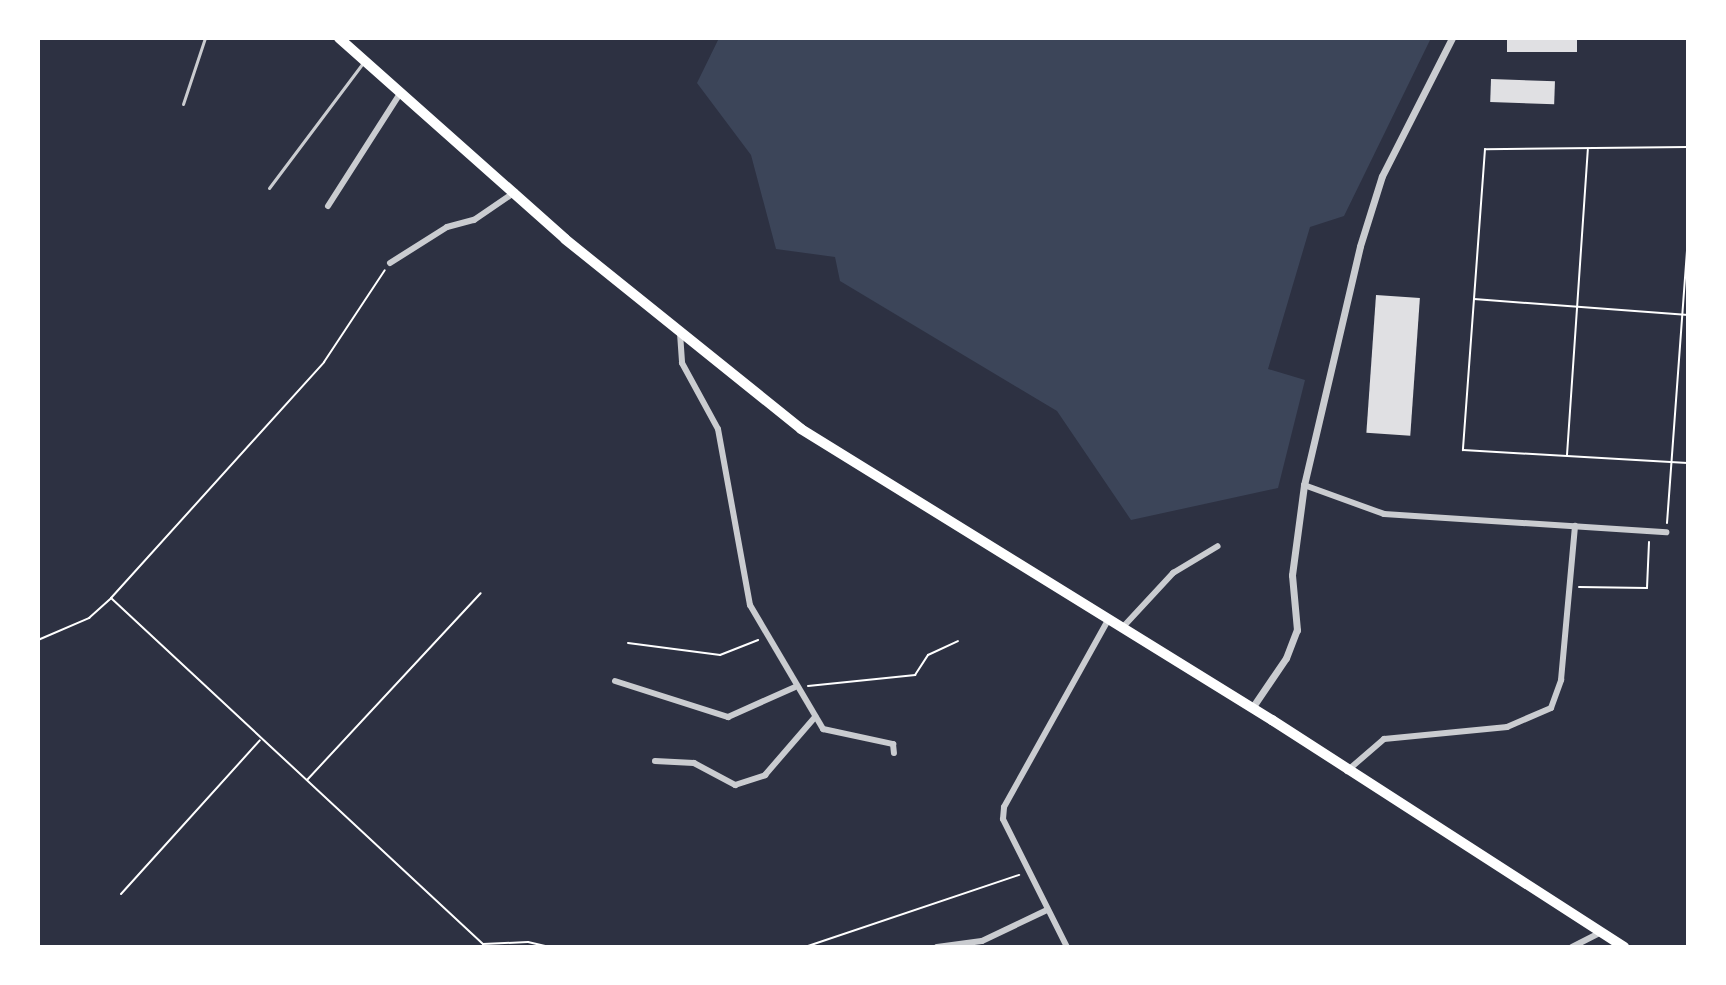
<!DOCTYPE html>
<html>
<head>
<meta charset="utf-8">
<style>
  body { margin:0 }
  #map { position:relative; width:1726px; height:985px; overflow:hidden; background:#2d3142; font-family:"Fira Sans Condensed",sans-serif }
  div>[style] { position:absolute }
  .green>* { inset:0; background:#3c4559 }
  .building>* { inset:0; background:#e0e0e3; transform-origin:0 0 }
  .path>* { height:2px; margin:-1px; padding:0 1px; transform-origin:1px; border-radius:1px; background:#fff }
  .service>* { height:3px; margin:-1.5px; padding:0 1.5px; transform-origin:1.5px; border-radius:1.5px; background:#caccd0 }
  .minor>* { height:6px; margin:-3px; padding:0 3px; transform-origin:3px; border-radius:3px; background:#caccd0 }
  .tertiary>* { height:7px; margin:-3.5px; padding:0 3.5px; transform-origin:3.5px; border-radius:3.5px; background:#caccd0 }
  .trunk>* { height:10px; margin:-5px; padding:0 5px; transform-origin:5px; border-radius:5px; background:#fff }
  span { translate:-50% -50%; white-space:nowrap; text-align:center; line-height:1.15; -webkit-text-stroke:6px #fff; paint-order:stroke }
  .frame { position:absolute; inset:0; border:40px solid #fff; pointer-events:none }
</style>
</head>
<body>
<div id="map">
  <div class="green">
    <i style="clip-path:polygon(719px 38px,1431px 38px,1344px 216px,1310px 227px,1268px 369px,1305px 380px,1278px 488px,1131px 520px,1057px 411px,840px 281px,835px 257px,776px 249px,751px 155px,697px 83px)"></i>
  </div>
  <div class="building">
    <i style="left:1507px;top:38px;width:70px;height:14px"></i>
    <i style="left:1491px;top:79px;width:64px;height:23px;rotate:2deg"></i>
    <i style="left:1376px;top:295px;width:44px;height:138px;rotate:4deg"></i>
  </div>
  <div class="path">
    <i style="left:1688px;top:147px;width:203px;rotate:179.4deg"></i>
    <i style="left:1485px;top:149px;width:302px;rotate:94.2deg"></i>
    <i style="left:1463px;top:450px;width:225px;rotate:3.3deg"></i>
    <i style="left:1474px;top:299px;width:215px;rotate:4.3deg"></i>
    <i style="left:1567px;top:455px;width:306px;rotate:-86.1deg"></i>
    <i style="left:1667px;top:523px;width:287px;rotate:-85.8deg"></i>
    <i style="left:1579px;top:587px;width:68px;rotate:0.8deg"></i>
    <i style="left:1647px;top:588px;width:46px;rotate:-87.5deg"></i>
    <i style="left:111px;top:598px;width:508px;rotate:42.93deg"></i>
    <i style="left:483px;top:944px;width:45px;rotate:-2.5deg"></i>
    <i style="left:528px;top:942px;width:22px;rotate:13deg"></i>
    <i style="left:38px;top:640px;width:56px;rotate:-23.3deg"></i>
    <i style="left:89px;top:618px;width:30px;rotate:-42deg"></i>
    <i style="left:111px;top:598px;width:318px;rotate:-47.9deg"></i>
    <i style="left:324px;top:362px;width:110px;rotate:-56.5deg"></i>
    <i style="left:628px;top:643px;width:93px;rotate:7.4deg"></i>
    <i style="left:720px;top:655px;width:41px;rotate:-21.5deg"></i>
    <i style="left:808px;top:686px;width:108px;rotate:-5.9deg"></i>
    <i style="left:915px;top:675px;width:24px;rotate:-57deg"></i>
    <i style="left:928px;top:655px;width:33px;rotate:-25deg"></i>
    <i style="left:307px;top:780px;width:255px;rotate:-47.1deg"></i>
    <i style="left:121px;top:894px;width:207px;rotate:-47.9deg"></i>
    <i style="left:805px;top:947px;width:226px;rotate:-18.6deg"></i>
  </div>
  <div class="service">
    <i style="left:183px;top:104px;width:70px;rotate:-71.6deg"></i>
    <i style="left:269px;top:188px;width:156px;rotate:-53.1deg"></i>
  </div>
  <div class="minor">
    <i style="left:328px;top:206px;width:135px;rotate:-57.4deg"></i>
    <i style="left:390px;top:263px;width:67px;rotate:-32.3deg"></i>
    <i style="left:447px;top:227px;width:28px;rotate:-15deg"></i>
    <i style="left:474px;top:220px;width:50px;rotate:-34.3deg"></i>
    <i style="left:680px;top:333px;width:30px;rotate:86deg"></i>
    <i style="left:682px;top:363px;width:75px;rotate:61.4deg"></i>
    <i style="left:718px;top:429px;width:179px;rotate:79.7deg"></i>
    <i style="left:750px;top:605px;width:144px;rotate:59.5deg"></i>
    <i style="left:823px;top:729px;width:72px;rotate:12.1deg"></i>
    <i style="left:893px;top:744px;width:9px;rotate:84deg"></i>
    <i style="left:1304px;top:485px;width:85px;rotate:19.9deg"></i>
    <i style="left:1384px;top:514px;width:283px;rotate:3.7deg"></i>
    <i style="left:1123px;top:627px;width:74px;rotate:-47.2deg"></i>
    <i style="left:1173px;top:573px;width:52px;rotate:-31deg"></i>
    <i style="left:615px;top:681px;width:119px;rotate:17.7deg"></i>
    <i style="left:728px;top:717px;width:73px;rotate:-24.1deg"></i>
    <i style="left:655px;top:761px;width:39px;rotate:3deg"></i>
    <i style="left:694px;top:763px;width:47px;rotate:28.2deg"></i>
    <i style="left:735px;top:785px;width:32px;rotate:-18deg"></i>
    <i style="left:765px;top:775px;width:77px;rotate:-49.2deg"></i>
    <i style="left:1347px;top:771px;width:49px;rotate:-40.9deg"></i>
    <i style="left:1384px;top:739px;width:124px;rotate:-5.6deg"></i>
    <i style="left:1507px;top:727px;width:48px;rotate:-23.4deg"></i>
    <i style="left:1551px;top:708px;width:30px;rotate:-70deg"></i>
    <i style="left:1561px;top:680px;width:155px;rotate:-84.8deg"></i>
    <i style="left:937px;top:947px;width:45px;rotate:-7.6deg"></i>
    <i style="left:982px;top:941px;width:72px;rotate:-25.5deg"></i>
    <i style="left:1067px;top:947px;width:143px;rotate:-116.6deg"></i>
    <i style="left:1003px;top:819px;width:12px;rotate:-85deg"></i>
    <i style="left:1004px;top:807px;width:212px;rotate:-60.9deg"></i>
    <i style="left:1572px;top:947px;width:33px;rotate:-27deg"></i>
  </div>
  <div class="tertiary">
    <i style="left:1252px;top:708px;width:60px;rotate:-55.8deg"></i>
    <i style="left:1286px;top:658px;width:30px;rotate:-69deg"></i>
    <i style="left:1297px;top:630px;width:55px;rotate:-95.2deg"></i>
    <i style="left:1292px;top:575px;width:91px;rotate:-82.4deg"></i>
    <i style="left:1304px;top:485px;width:245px;rotate:-76.8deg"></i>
    <i style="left:1360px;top:246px;width:73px;rotate:-72.6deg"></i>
    <i style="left:1382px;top:176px;width:155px;rotate:-63.1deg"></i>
  </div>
  <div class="trunk">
    <i style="left:339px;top:38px;width:302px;rotate:41.6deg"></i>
    <i style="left:565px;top:239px;width:303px;rotate:38.8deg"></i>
    <i style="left:801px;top:429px;width:554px;rotate:31.71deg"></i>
    <i style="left:1272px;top:720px;width:419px;rotate:32.8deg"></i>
  </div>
  <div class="frame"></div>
</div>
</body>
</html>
